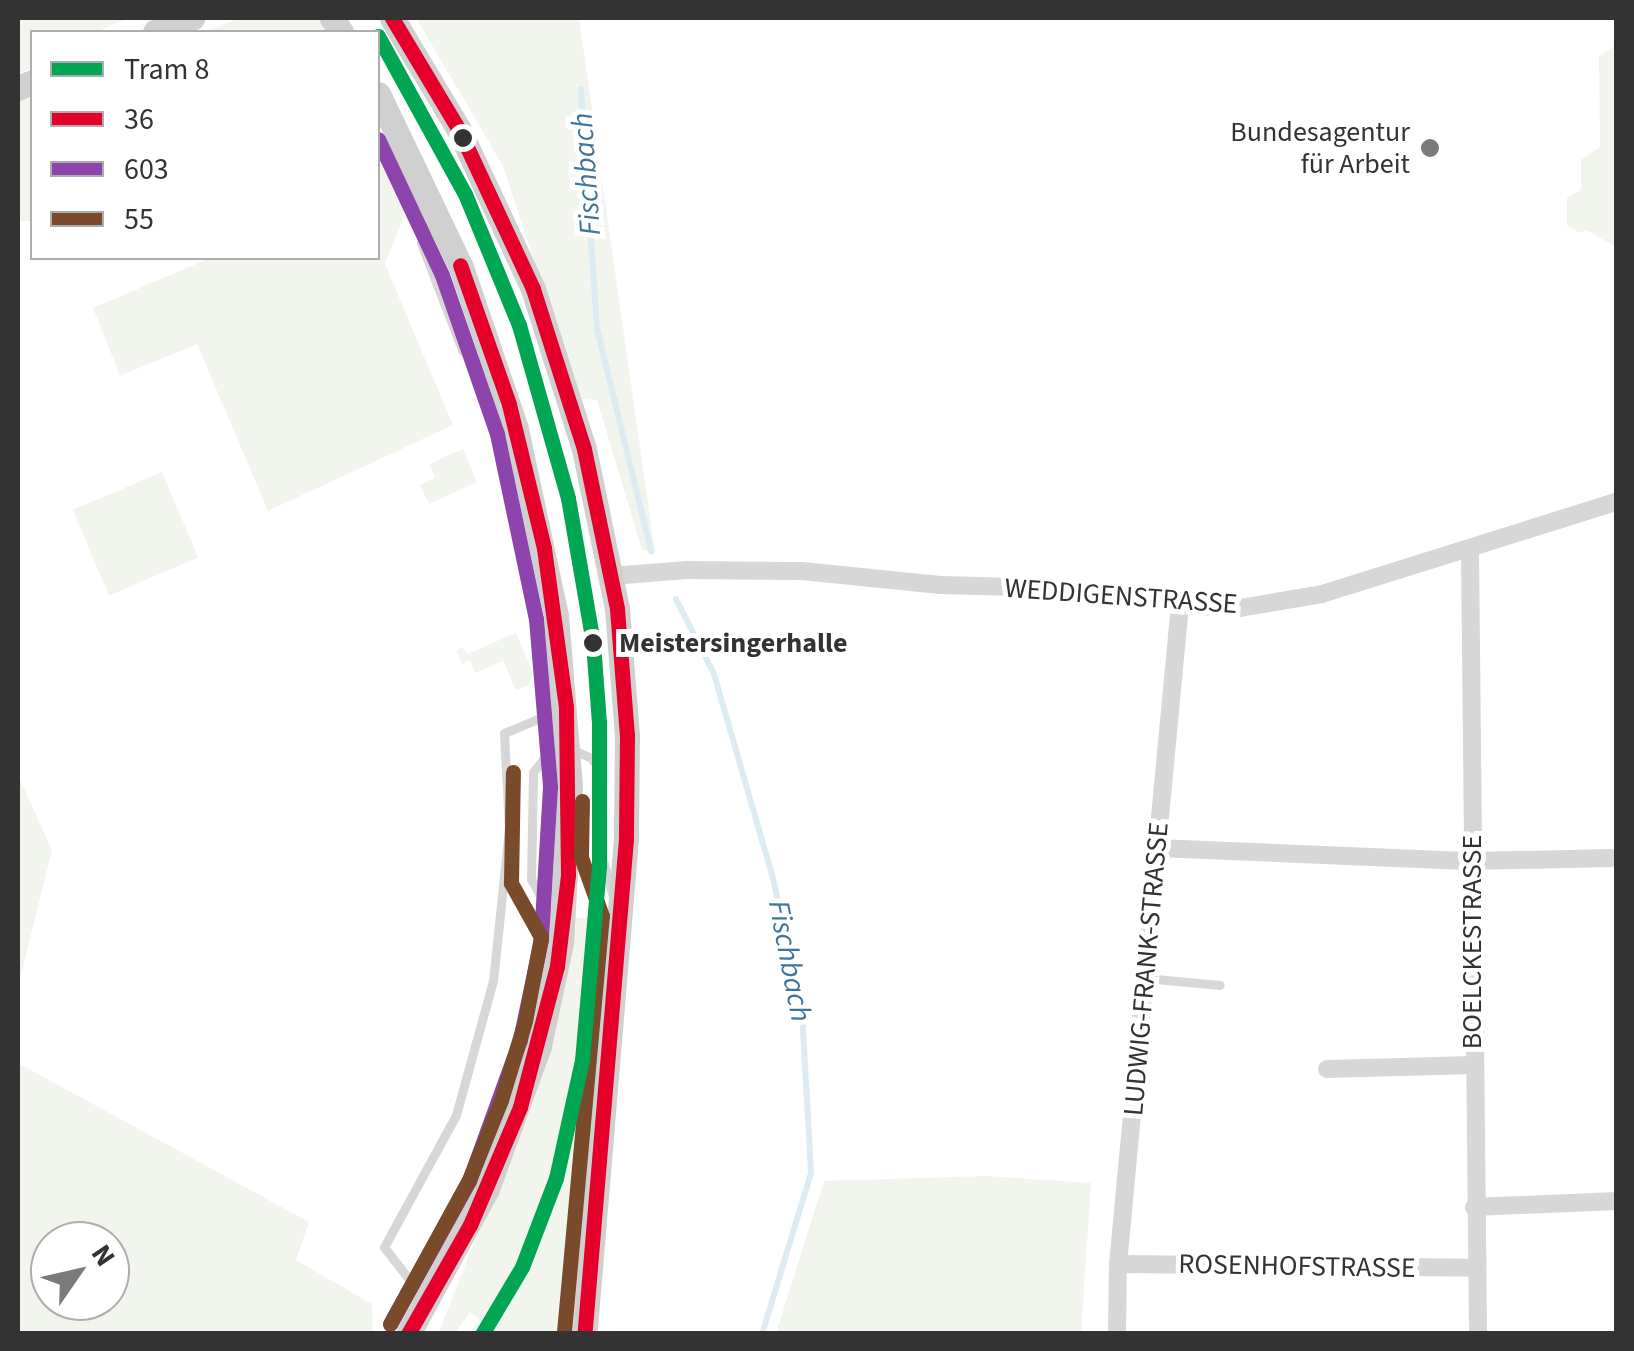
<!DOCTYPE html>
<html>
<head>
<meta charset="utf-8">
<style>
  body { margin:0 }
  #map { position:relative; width:1634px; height:1351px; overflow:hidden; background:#fff; font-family:"Source Sans 3",sans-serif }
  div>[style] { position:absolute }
  .green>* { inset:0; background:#f1f5ed; transform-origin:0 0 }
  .stream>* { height:6px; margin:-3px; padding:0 3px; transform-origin:3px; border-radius:3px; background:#ddebf3 }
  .lane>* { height:9px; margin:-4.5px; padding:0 4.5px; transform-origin:4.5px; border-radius:4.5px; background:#d7d7d7 }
  .street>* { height:18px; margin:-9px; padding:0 9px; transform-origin:9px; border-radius:9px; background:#d7d7d7 }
  .secondary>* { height:25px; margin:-12.5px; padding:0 12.5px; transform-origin:12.5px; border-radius:12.5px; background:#d0d0d0 }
  .bus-1>* { height:15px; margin:-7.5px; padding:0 7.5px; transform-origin:7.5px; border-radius:7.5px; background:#e4002b }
  .bus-2>* { height:15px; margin:-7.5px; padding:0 7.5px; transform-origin:7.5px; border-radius:7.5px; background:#8e44ad }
  .bus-3>* { height:15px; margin:-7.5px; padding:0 7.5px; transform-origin:7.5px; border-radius:7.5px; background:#7a4b2a }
  .tram-1>* { height:15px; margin:-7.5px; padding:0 7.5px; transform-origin:7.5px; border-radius:7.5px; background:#00a651 }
  .dots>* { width:28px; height:28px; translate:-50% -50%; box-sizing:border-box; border:5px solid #fff; border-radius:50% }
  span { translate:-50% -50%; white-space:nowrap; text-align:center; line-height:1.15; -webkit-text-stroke:10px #fff; paint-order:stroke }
  .poi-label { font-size:28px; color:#333 }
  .right { translate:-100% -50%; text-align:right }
  .street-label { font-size:28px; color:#333 }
  .stop-label { font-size:28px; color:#333; font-weight:700 }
  .left { translate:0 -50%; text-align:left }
  .water-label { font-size:30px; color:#3f7597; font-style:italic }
  .frame { position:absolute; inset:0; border:20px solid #333; pointer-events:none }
  .legend { position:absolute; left:30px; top:30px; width:350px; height:230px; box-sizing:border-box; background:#fff; border:2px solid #adadad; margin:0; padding:12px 18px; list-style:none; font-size:30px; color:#333 }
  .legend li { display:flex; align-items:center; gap:20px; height:50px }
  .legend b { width:50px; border:2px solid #adadad }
  .north { position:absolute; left:30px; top:1221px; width:100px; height:100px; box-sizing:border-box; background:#fff; border:2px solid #adadad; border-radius:50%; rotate:56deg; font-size:28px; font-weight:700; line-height:40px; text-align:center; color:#333 }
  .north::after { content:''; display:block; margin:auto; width:35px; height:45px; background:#7a7a7a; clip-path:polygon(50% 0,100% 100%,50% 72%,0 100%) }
</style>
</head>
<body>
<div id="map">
  <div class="green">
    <i style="clip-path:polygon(24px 18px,130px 18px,95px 32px,32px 32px,32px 68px,18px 74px,18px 20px)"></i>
    <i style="clip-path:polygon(241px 18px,318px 18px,327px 32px,203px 32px)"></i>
    <i style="clip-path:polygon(416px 18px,579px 18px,655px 552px,642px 550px,597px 400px,579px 399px,503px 166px)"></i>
    <i style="clip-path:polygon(1616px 45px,1616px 247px,1586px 230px,1581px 233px,1567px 226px,1567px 198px,1581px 190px,1581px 160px,1600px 147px,1599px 56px)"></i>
    <i style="left:32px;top:99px;width:122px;height:15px;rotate:90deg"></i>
    <i style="clip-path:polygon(378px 150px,385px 152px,410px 202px,385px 264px,453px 425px,268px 511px,197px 344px,120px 376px,93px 308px,210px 258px,378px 258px)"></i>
    <i style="clip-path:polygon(463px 449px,477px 482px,429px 504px,420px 485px,435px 478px,429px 464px)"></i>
    <i style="left:162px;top:472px;width:93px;height:97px;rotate:67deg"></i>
    <i style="clip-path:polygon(516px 633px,533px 672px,529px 685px,516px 690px,503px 661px,475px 673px,470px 660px,462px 664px,456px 650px,463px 647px,467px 654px)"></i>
    <i style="clip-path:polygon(18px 775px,52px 850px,18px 987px)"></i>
    <i style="clip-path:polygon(608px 914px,571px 1333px,497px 1333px,470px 1312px,455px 1333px,438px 1334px,541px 1072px,574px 919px)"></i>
    <i style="clip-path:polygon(evenodd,18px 1063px,309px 1222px,296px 1260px,372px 1304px,373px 1333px,18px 1333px,18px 1063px,50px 1241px,110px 1241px,110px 1301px,50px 1301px,50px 1241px)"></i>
    <i style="clip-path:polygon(987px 1176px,1091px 1183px,1081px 1333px,776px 1333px,824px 1181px)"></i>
  </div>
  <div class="stream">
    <i style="left:581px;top:89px;width:240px;rotate:86.2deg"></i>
    <i style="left:597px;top:328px;width:230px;rotate:76.4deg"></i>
    <i style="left:676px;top:599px;width:84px;rotate:63.1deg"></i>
    <i style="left:714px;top:674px;width:212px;rotate:73.9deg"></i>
    <i style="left:773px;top:878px;width:136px;rotate:77.7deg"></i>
    <i style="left:802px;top:1011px;width:162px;rotate:86.8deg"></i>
    <i style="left:811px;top:1173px;width:168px;rotate:106.9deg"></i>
  </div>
  <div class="lane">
    <i style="left:433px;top:219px;width:27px;rotate:117deg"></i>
    <i style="left:421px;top:243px;width:115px;rotate:69deg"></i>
    <i style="left:462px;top:350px;width:32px;rotate:36deg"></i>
    <i style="left:555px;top:922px;width:49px;rotate:-119.2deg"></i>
    <i style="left:531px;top:879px;width:107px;rotate:-88.9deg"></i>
    <i style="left:533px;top:772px;width:21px;rotate:-51deg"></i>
    <i style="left:546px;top:756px;width:24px;rotate:-19deg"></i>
    <i style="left:569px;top:748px;width:24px;rotate:24deg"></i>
    <i style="left:591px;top:758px;width:14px;rotate:51deg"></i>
    <i style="left:600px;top:769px;width:85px;rotate:89.3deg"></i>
    <i style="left:601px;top:854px;width:44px;rotate:74.1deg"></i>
    <i style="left:1145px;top:978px;width:75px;rotate:5.3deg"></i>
    <i style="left:422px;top:1296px;width:62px;rotate:-127.8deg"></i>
    <i style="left:384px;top:1247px;width:150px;rotate:-61.4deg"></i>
    <i style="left:456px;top:1115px;width:139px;rotate:-74.6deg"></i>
    <i style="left:493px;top:981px;width:153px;rotate:-84deg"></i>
    <i style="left:509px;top:829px;width:96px;rotate:-93deg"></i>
    <i style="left:504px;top:733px;width:60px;rotate:-22.7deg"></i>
  </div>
  <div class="street">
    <i style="left:1470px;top:551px;width:783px;rotate:89.41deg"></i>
    <i style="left:612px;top:576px;width:75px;rotate:-4.6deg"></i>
    <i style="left:687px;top:570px;width:115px;rotate:0.5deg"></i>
    <i style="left:802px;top:571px;width:139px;rotate:5.8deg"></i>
    <i style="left:940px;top:585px;width:121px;rotate:1.4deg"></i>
    <i style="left:1061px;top:588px;width:120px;rotate:8.1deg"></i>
    <i style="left:1180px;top:605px;width:60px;rotate:2.9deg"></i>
    <i style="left:1240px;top:608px;width:83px;rotate:-9.7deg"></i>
    <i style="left:1322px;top:594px;width:308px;rotate:-17.4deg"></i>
    <i style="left:1157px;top:848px;width:315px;rotate:2.4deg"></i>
    <i style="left:1472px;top:861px;width:139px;rotate:-1.2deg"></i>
    <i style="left:1327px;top:1069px;width:146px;rotate:-1.6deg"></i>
    <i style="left:1474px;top:1207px;width:142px;rotate:-2.4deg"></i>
    <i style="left:1118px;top:1264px;width:358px;rotate:0.6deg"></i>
    <i style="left:1117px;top:1334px;width:70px;rotate:-89.2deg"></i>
    <i style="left:1118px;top:1264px;width:662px;rotate:-84.63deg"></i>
  </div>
  <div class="secondary">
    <i style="left:332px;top:18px;width:17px;rotate:57deg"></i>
    <i style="left:392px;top:18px;width:131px;rotate:59.1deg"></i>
    <i style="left:459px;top:130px;width:175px;rotate:65deg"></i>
    <i style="left:533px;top:289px;width:168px;rotate:72.3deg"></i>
    <i style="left:584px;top:449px;width:163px;rotate:78.3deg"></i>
    <i style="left:617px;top:609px;width:126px;rotate:85.5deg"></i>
    <i style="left:627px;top:735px;width:104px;rotate:90.6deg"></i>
    <i style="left:626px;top:839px;width:497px;rotate:94.8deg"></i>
    <i style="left:155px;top:32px;width:40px;rotate:-21deg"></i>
    <i style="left:18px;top:88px;width:15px;rotate:-23deg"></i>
    <i style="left:378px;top:94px;width:192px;rotate:64.4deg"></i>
    <i style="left:461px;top:267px;width:171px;rotate:71.2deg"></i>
    <i style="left:516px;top:429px;width:191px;rotate:77.9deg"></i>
    <i style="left:556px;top:616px;width:172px;rotate:85.3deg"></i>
    <i style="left:570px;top:787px;width:156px;rotate:93.3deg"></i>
    <i style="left:561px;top:943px;width:105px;rotate:102.1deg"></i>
    <i style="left:539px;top:1046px;width:152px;rotate:110deg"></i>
    <i style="left:487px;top:1189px;width:165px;rotate:118.6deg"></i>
  </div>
  <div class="bus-1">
    <i style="left:392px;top:18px;width:131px;rotate:59.1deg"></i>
    <i style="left:459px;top:130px;width:175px;rotate:65deg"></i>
    <i style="left:533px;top:289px;width:168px;rotate:72.3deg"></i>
    <i style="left:584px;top:449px;width:163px;rotate:78.3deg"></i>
    <i style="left:617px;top:609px;width:126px;rotate:85.5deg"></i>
    <i style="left:627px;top:735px;width:104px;rotate:90.6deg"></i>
    <i style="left:626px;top:839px;width:497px;rotate:94.8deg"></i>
    <i style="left:408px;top:1334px;width:125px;rotate:-60.4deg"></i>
    <i style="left:470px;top:1225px;width:128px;rotate:-67deg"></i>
    <i style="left:520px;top:1107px;width:146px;rotate:-75.3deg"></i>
    <i style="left:557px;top:966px;width:92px;rotate:-83.1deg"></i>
    <i style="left:568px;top:875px;width:168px;rotate:-90.7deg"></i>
    <i style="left:566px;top:707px;width:161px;rotate:-97.9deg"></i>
    <i style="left:544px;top:548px;width:148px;rotate:-103.7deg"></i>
    <i style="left:509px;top:404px;width:147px;rotate:-109.4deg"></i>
  </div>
  <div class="bus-2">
    <i style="left:378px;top:139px;width:150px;rotate:64.8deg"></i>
    <i style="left:442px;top:275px;width:168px;rotate:70.9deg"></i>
    <i style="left:497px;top:434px;width:189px;rotate:78.1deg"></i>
    <i style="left:536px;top:619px;width:169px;rotate:85.2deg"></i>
    <i style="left:550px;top:787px;width:153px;rotate:93.4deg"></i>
    <i style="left:541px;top:940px;width:102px;rotate:101.9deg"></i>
    <i style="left:520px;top:1040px;width:150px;rotate:109.9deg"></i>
    <i style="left:469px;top:1181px;width:163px;rotate:118.9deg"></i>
  </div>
  <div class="bus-3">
    <i style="left:390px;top:1324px;width:164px;rotate:-61.3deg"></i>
    <i style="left:469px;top:1180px;width:86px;rotate:-68.2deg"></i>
    <i style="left:501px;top:1100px;width:83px;rotate:-73.1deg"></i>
    <i style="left:525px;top:1021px;width:86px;rotate:-79.2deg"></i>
    <i style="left:541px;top:937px;width:62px;rotate:-119.1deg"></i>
    <i style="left:511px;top:883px;width:111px;rotate:-89deg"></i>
    <i style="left:564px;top:1332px;width:418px;rotate:-84.8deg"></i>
    <i style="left:602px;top:916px;width:63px;rotate:-109.6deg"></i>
    <i style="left:581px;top:857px;width:56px;rotate:-89deg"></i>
  </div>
  <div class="tram-1">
    <i style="left:378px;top:36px;width:180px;rotate:61.2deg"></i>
    <i style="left:465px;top:194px;width:142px;rotate:67.6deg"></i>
    <i style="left:519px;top:325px;width:180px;rotate:74.2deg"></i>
    <i style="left:568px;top:498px;width:147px;rotate:80.2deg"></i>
    <i style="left:593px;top:643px;width:80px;rotate:85.7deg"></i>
    <i style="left:599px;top:723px;width:143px;rotate:90deg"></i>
    <i style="left:599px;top:866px;width:195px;rotate:95deg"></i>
    <i style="left:582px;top:1060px;width:121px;rotate:102.4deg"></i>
    <i style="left:556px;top:1178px;width:95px;rotate:110.9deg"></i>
    <i style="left:522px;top:1267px;width:78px;rotate:120.8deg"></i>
  </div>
  <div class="dots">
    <i style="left:463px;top:138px;background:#333"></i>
    <i style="left:1430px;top:148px;background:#7a7a7a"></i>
    <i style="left:593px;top:643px;background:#333"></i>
  </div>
  <div class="poi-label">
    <span class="right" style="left:1410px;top:148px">Bundesagentur<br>für Arbeit</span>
  </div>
  <div class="street-label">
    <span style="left:1121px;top:596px;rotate:4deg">WEDDIGENSTRASSE</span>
    <span style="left:1472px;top:942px;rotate:-90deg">BOELCKESTRASSE</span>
    <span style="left:1146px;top:969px;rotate:-85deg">LUDWIG-FRANK-STRASSE</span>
    <span style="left:1297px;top:1266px;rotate:1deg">ROSENHOFSTRASSE</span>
  </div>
  <div class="stop-label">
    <span class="left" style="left:619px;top:643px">Meistersingerhalle</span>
  </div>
  <div class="water-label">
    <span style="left:587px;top:174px;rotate:-94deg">Fischbach</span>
    <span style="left:789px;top:961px;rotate:79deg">Fischbach</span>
  </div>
  <div class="frame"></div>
  <ul class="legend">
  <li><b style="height:12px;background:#00a651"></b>Tram 8</li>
  <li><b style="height:12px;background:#e4002b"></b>36</li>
  <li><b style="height:12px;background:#8e44ad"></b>603</li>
  <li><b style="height:12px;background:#7a4b2a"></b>55</li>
  </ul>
  <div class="north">N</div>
</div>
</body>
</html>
